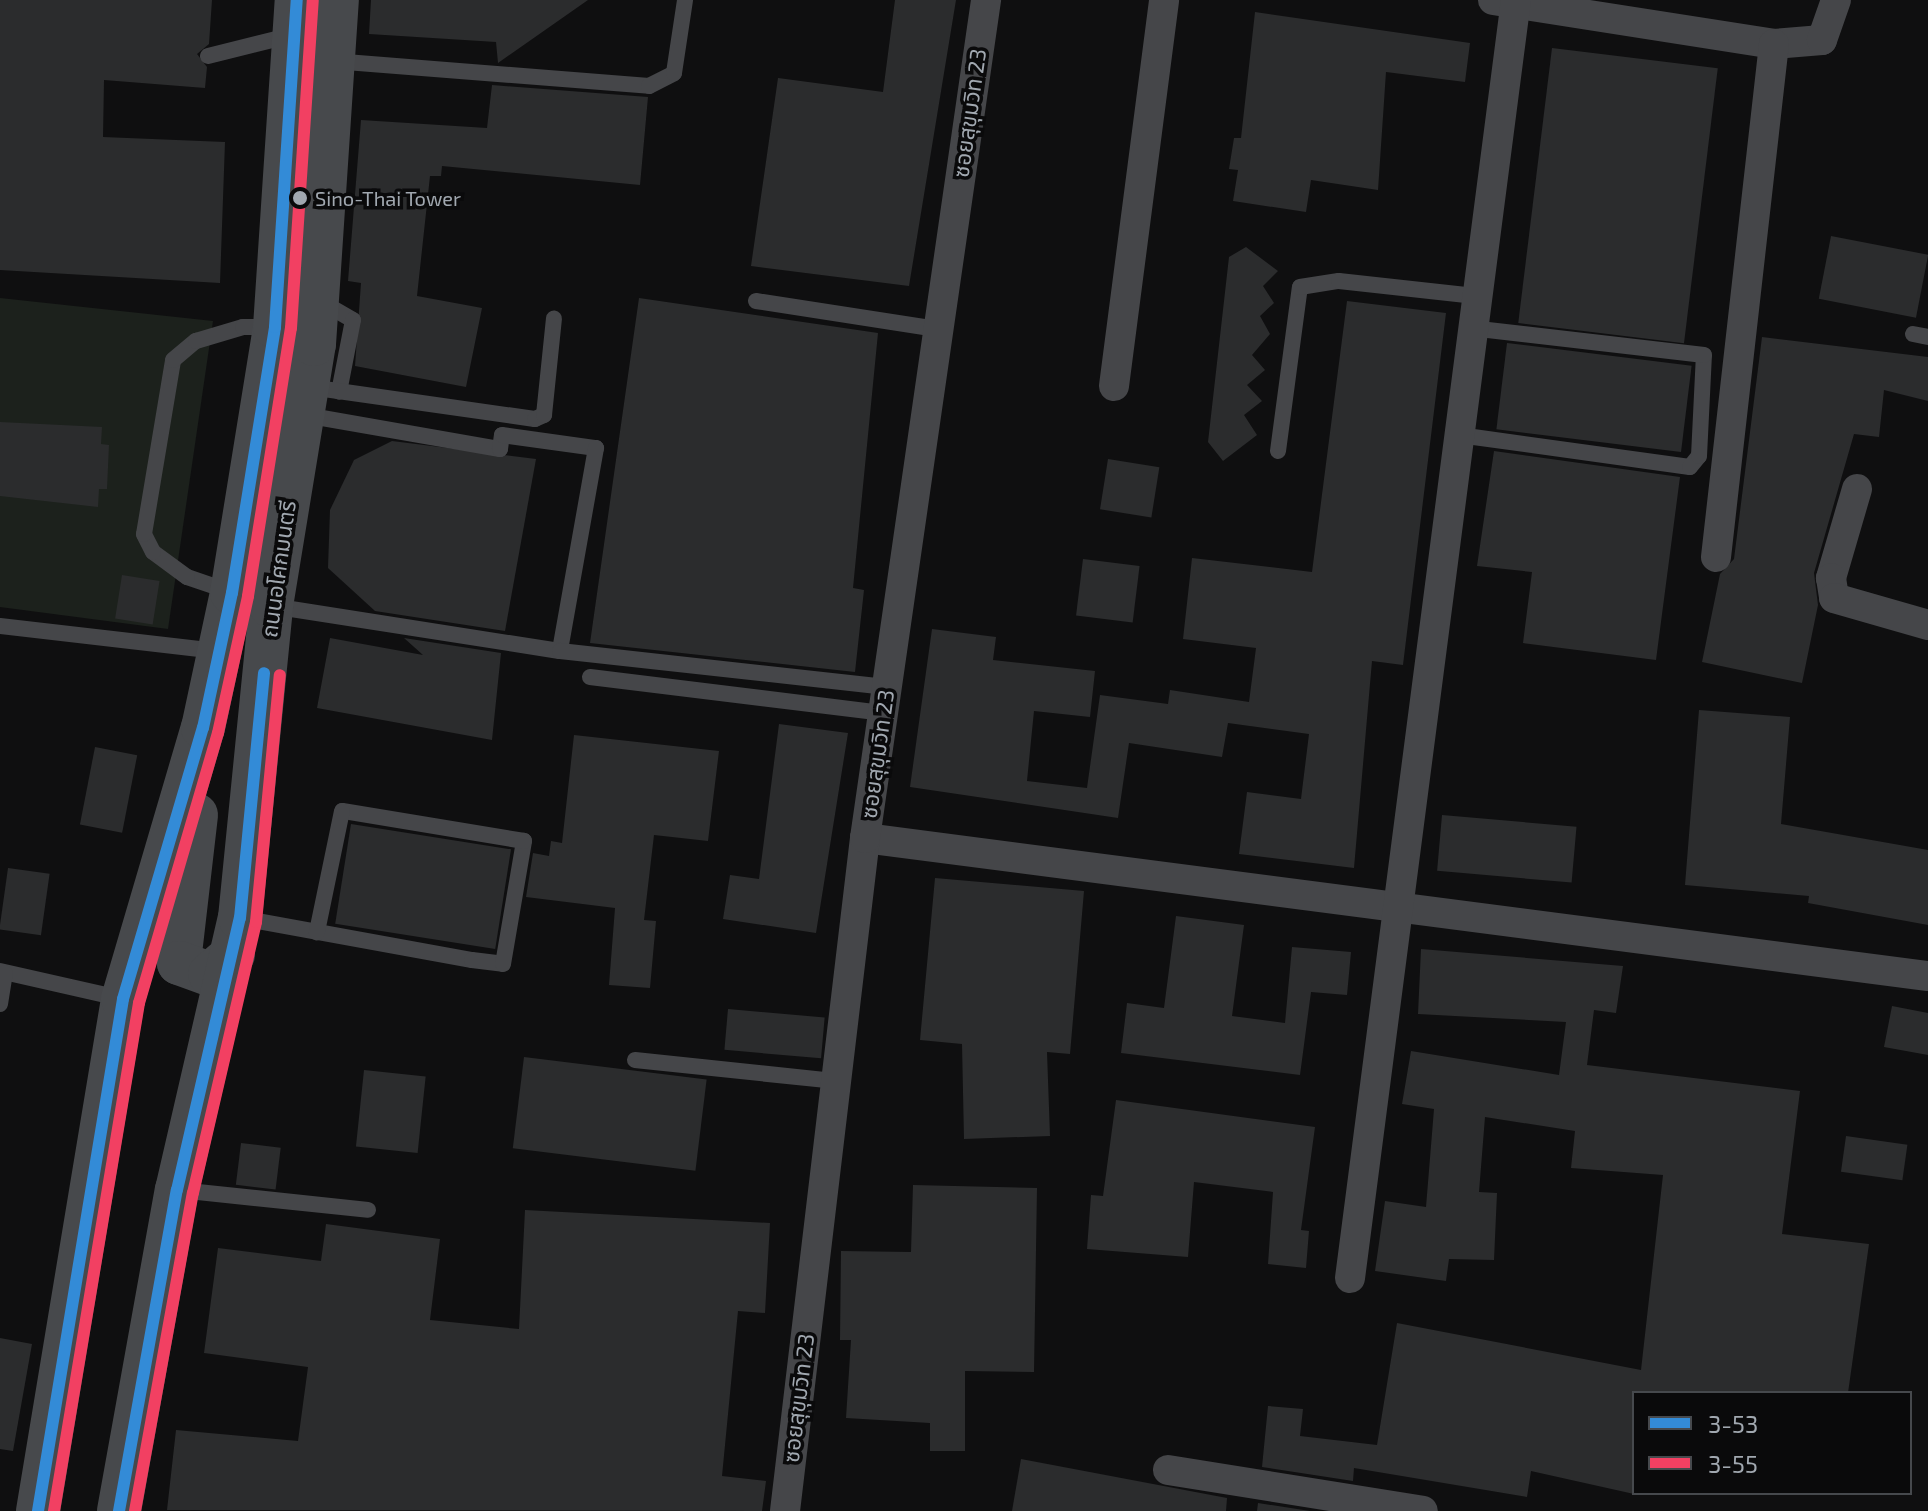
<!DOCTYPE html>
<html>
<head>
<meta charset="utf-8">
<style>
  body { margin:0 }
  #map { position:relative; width:1928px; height:1511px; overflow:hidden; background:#0f0f10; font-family:"Exo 2","Noto Sans Thai",sans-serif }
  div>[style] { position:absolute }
  .green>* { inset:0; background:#1c211c }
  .building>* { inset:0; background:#2b2c2d; transform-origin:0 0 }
  .service>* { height:16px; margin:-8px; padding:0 8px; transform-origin:8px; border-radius:8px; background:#454649 }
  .minor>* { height:30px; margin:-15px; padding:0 15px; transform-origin:15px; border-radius:15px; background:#454649 }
  .primary>* { height:44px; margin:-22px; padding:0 22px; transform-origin:22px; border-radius:22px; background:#47494c }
  .bus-1>* { height:12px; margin:-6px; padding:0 6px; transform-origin:6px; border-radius:6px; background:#338bd7 }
  .bus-2>* { height:12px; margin:-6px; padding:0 6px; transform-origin:6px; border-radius:6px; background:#f24062 }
  .dots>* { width:22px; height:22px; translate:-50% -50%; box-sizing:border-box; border:4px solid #0a0a0b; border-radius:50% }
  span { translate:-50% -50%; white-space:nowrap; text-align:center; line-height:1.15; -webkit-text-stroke:7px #0a0a0b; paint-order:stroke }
  .bus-label { font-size:20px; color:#a1a8b0 }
  .left { translate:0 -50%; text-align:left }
  .street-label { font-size:22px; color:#a1a8b0 }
  .legend { position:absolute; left:1632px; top:1391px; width:280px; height:104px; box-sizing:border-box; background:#0a0a0b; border:2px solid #46494d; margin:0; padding:10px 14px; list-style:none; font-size:24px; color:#a1a8b0 }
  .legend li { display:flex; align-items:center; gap:16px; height:40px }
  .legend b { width:40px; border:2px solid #46494d }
</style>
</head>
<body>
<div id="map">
  <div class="green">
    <i style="clip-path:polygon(0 298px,213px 321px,168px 629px,0 607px)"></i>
  </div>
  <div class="building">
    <i style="clip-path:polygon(0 0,212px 0,209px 44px,197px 54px,207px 67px,205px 88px,104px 80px,103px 137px,225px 142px,220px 283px,0 270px)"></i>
    <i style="clip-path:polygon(371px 0,588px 0,498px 63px,496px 42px,369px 34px)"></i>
    <i style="clip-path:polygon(895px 0,956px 0,909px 286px,751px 266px,778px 78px,883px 92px)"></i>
    <i style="clip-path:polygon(1255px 12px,1470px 43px,1465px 82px,1386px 72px,1378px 190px,1311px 180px,1306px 212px,1233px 201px,1238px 170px,1229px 169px,1234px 138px,1241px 138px)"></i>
    <i style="left:1552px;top:48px;width:167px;height:277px;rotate:7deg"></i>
    <i style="clip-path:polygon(492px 85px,648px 97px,640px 185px,442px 166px,441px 176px,430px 176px,417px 296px,482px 308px,466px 387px,355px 366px,361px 283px,348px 281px,361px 120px,487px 128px)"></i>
    <i style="left:1831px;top:236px;width:99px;height:64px;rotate:11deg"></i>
    <i style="clip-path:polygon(1246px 247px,1278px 271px,1263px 286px,1274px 303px,1260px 316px,1270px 334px,1252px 355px,1265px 370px,1247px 385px,1262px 401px,1244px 415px,1257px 435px,1223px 461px,1208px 442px,1229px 257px)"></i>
    <i style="clip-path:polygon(639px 298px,878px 333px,853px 588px,864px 590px,855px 672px,590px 643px)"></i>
    <i style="clip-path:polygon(1347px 301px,1446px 313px,1403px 665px,1372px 661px,1354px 868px,1239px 854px,1247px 792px,1301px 799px,1309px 734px,1228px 723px,1222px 757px,1129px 743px,1118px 818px,910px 787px,932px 629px,996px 637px,993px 660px,1095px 671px,1090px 717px,1034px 711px,1027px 781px,1087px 788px,1100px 695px,1168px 704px,1170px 690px,1249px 702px,1256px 648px,1183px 639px,1192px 558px,1312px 572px)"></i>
    <i style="clip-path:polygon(1762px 337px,1928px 357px,1928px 401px,1884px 390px,1879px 437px,1854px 434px,1814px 573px,1818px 605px,1802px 683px,1702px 662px,1720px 574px,1734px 559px)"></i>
    <i style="left:1507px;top:343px;width:186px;height:87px;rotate:7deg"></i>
    <i style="clip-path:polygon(0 422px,102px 427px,101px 444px,109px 445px,107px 489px,99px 489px,98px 507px,0 496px)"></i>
    <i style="clip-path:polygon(392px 441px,536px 459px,505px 631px,375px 611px,328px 568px,330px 510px,354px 460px)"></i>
    <i style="clip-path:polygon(1494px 451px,1680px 477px,1656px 660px,1523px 643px,1532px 572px,1477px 566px)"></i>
    <i style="left:1108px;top:459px;width:52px;height:51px;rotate:9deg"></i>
    <i style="left:1083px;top:559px;width:57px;height:57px;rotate:7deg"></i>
    <i style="left:122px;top:575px;width:38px;height:44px;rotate:9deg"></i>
    <i style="clip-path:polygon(330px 638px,423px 655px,404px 638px,501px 653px,492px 740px,317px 708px)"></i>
    <i style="clip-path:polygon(1699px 710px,1790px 717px,1781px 824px,1928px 850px,1928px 925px,1808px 903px,1809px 896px,1685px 885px)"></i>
    <i style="clip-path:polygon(779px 724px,848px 733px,816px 933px,723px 919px,730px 875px,759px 879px)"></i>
    <i style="clip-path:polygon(574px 735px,719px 751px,708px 841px,654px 835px,644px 920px,656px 921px,650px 988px,609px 985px,615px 908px,526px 897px,533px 853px,549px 856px,551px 841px,562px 843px)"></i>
    <i style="left:95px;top:747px;width:43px;height:79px;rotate:11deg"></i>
    <i style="left:1442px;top:815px;width:135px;height:56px;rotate:5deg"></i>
    <i style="left:351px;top:824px;width:162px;height:101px;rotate:9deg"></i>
    <i style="left:8px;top:868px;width:42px;height:62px;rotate:8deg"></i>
    <i style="clip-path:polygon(935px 878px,1084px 891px,1070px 1054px,1047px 1052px,1050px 1136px,964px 1139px,962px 1044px,920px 1040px)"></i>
    <i style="clip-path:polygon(1176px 916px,1244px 925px,1232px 1016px,1285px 1023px,1292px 947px,1351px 952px,1347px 995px,1311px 992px,1300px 1075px,1121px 1053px,1127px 1003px,1164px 1008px)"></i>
    <i style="clip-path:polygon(1421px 949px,1623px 966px,1616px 1013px,1594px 1010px,1587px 1065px,1800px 1091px,1782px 1234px,1869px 1244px,1848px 1393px,1634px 1393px,1634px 1494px,1531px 1471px,1527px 1497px,1354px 1468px,1353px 1481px,1262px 1467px,1268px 1406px,1303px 1409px,1300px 1436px,1377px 1445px,1397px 1323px,1641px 1370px,1663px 1175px,1571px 1168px,1575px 1131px,1485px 1117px,1479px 1192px,1497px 1193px,1494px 1260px,1449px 1259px,1446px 1281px,1375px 1271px,1385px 1201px,1426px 1207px,1434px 1109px,1402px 1104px,1411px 1051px,1559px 1075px,1566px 1022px,1418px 1014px)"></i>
    <i style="clip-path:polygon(1892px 1006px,1928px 1013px,1928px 1055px,1884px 1047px)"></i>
    <i style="left:728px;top:1009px;width:97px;height:41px;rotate:5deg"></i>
    <i style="left:524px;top:1057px;width:184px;height:92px;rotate:7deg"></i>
    <i style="left:364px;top:1070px;width:62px;height:77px;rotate:6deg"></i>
    <i style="clip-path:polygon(1116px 1100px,1315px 1127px,1301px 1230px,1309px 1231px,1306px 1268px,1268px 1264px,1273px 1192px,1194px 1182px,1188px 1257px,1087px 1249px,1091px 1195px,1103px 1196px)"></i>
    <i style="left:1846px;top:1136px;width:62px;height:36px;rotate:8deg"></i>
    <i style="left:241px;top:1143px;width:40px;height:42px;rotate:7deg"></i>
    <i style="clip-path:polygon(913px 1185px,1037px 1188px,1034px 1372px,965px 1371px,965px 1451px,930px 1451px,930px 1423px,846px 1418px,851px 1340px,840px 1340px,841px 1251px,911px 1252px)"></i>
    <i style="clip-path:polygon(525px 1210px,770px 1223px,765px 1313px,738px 1311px,722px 1476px,766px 1481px,762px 1511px,167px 1510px,176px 1430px,298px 1441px,308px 1367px,204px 1353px,218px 1248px,321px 1261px,326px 1224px,440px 1239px,430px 1320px,519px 1329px)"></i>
    <i style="clip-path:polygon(0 1338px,32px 1344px,13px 1451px,0 1449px)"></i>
    <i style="clip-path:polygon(1021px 1459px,1227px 1498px,1226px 1511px,1012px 1511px)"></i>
    <i style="clip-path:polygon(1258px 1503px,1310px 1511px,1257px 1511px)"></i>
  </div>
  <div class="service">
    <i style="left:208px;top:56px;width:87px;rotate:-14deg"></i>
    <i style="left:333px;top:61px;width:317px;rotate:4.5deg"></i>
    <i style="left:649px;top:86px;width:28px;rotate:-27deg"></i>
    <i style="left:674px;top:73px;width:74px;rotate:-81.4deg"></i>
    <i style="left:320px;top:301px;width:38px;rotate:30deg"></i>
    <i style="left:353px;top:320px;width:73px;rotate:101deg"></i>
    <i style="left:756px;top:301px;width:183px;rotate:8.8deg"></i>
    <i style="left:1913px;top:334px;width:15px;rotate:11deg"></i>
    <i style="left:310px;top:387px;width:227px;rotate:8.1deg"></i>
    <i style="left:535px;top:419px;width:10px;rotate:-24deg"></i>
    <i style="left:544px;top:415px;width:97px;rotate:-84.1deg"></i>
    <i style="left:305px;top:415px;width:198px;rotate:9.9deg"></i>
    <i style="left:500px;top:449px;width:14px;rotate:-82deg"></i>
    <i style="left:502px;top:435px;width:95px;rotate:7.9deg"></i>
    <i style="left:596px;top:448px;width:206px;rotate:100.1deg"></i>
    <i style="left:1459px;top:435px;width:233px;rotate:7.9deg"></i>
    <i style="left:1690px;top:467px;width:14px;rotate:-51deg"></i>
    <i style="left:1699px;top:456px;width:101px;rotate:-87.2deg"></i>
    <i style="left:1704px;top:355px;width:235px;rotate:-173.4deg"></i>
    <i style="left:1278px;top:451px;width:165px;rotate:-82.4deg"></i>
    <i style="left:1300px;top:287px;width:39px;rotate:-9deg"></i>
    <i style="left:1339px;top:281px;width:137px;rotate:6.3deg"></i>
    <i style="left:231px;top:592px;width:46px;rotate:-161.2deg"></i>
    <i style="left:187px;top:577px;width:42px;rotate:-143.7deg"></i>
    <i style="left:153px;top:552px;width:20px;rotate:-117deg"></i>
    <i style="left:144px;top:534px;width:176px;rotate:-80.5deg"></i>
    <i style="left:173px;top:360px;width:30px;rotate:-40deg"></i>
    <i style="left:196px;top:341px;width:49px;rotate:-16.6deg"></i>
    <i style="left:243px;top:327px;width:29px"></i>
    <i style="left:272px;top:606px;width:291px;rotate:8.9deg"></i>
    <i style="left:560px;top:651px;width:328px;rotate:6.3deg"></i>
    <i style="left:0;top:626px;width:218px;rotate:6.6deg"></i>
    <i style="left:590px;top:677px;width:294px;rotate:7deg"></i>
    <i style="left:241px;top:918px;width:235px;rotate:10.3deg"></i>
    <i style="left:472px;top:960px;width:31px;rotate:7deg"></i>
    <i style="left:503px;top:964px;width:125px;rotate:-80.3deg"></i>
    <i style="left:524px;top:841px;width:184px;rotate:-170.6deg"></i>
    <i style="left:342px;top:811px;width:124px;rotate:101.7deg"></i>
    <i style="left:0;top:971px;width:126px;rotate:12.8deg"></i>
    <i style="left:0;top:1004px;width:31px;rotate:-81deg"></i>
    <i style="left:635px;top:1060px;width:200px;rotate:6deg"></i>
    <i style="left:179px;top:1190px;width:190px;rotate:6deg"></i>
  </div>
  <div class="minor">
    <i style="left:1493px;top:0;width:284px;rotate:8.9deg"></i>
    <i style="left:1774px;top:44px;width:48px;rotate:-4.8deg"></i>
    <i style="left:1822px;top:40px;width:42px;rotate:-70.7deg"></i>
    <i style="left:1114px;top:386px;width:389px;rotate:-82.6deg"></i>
    <i style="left:1857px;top:489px;width:93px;rotate:106.3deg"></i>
    <i style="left:1831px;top:578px;width:20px;rotate:81deg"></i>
    <i style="left:1834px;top:598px;width:98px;rotate:16deg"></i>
    <i style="left:1716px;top:557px;width:516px;rotate:-83.55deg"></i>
    <i style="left:865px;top:838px;width:1072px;rotate:7.4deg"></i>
    <i style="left:1350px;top:1278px;width:1289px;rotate:-82.6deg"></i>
    <i style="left:1168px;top:1470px;width:258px;rotate:9.1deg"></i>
    <i style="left:785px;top:1511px;width:678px;rotate:-83.22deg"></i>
    <i style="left:865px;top:838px;width:847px;rotate:-81.78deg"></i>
  </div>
  <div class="primary">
    <i style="left:196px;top:815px;width:149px;rotate:96.6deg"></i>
    <i style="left:179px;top:963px;width:33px;rotate:20deg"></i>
    <i style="left:210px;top:974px;width:30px;rotate:-40deg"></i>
    <i style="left:38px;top:1511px;width:519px;rotate:-80.57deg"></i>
    <i style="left:123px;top:999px;width:283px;rotate:-73.6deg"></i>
    <i style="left:203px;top:728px;width:138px;rotate:-77.9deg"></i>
    <i style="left:232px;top:593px;width:269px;rotate:-80.8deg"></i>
    <i style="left:275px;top:327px;width:328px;rotate:-86.2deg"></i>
    <i style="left:119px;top:1511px;width:326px;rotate:-79.8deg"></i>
    <i style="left:177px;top:1190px;width:279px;rotate:-77deg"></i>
    <i style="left:240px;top:918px;width:314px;rotate:-84.3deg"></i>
    <i style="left:271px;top:606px;width:266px;rotate:-80.7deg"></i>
    <i style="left:314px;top:344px;width:345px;rotate:-86.2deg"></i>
  </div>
  <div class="bus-1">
    <i style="left:38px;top:1511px;width:519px;rotate:-80.57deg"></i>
    <i style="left:123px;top:999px;width:283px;rotate:-73.6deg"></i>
    <i style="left:203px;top:728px;width:138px;rotate:-77.9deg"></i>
    <i style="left:232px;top:593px;width:269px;rotate:-80.8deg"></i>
    <i style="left:275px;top:327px;width:328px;rotate:-86.2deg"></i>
    <i style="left:119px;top:1511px;width:326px;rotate:-79.8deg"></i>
    <i style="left:177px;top:1190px;width:279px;rotate:-77deg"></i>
    <i style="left:240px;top:918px;width:246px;rotate:-84.4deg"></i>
  </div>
  <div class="bus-2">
    <i style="left:54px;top:1511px;width:515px;rotate:-80.5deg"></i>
    <i style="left:139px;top:1003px;width:281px;rotate:-73.7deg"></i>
    <i style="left:218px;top:733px;width:140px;rotate:-77.6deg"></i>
    <i style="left:248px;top:596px;width:271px;rotate:-80.9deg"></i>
    <i style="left:291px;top:328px;width:328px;rotate:-86.2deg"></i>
    <i style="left:135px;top:1511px;width:323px;rotate:-79.7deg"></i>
    <i style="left:193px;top:1193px;width:278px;rotate:-76.9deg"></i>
    <i style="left:256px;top:922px;width:248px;rotate:-84.5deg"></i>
  </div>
  <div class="dots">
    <i style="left:300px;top:198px;background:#a1a8b0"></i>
  </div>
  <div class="bus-label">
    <span class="left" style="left:315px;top:198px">Sino-Thai Tower</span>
  </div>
  <div class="street-label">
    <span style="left:969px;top:113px;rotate:-82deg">ซอยสุขุมวิท 23</span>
    <span style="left:278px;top:569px;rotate:-82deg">ถนนอโศกมนตรี</span>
    <span style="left:877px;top:754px;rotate:-82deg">ซอยสุขุมวิท 23</span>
    <span style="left:798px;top:1398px;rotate:-83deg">ซอยสุขุมวิท 23</span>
  </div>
  <ul class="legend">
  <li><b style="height:10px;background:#338bd7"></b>3-53</li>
  <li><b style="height:10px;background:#f24062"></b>3-55</li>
  </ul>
</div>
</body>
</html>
